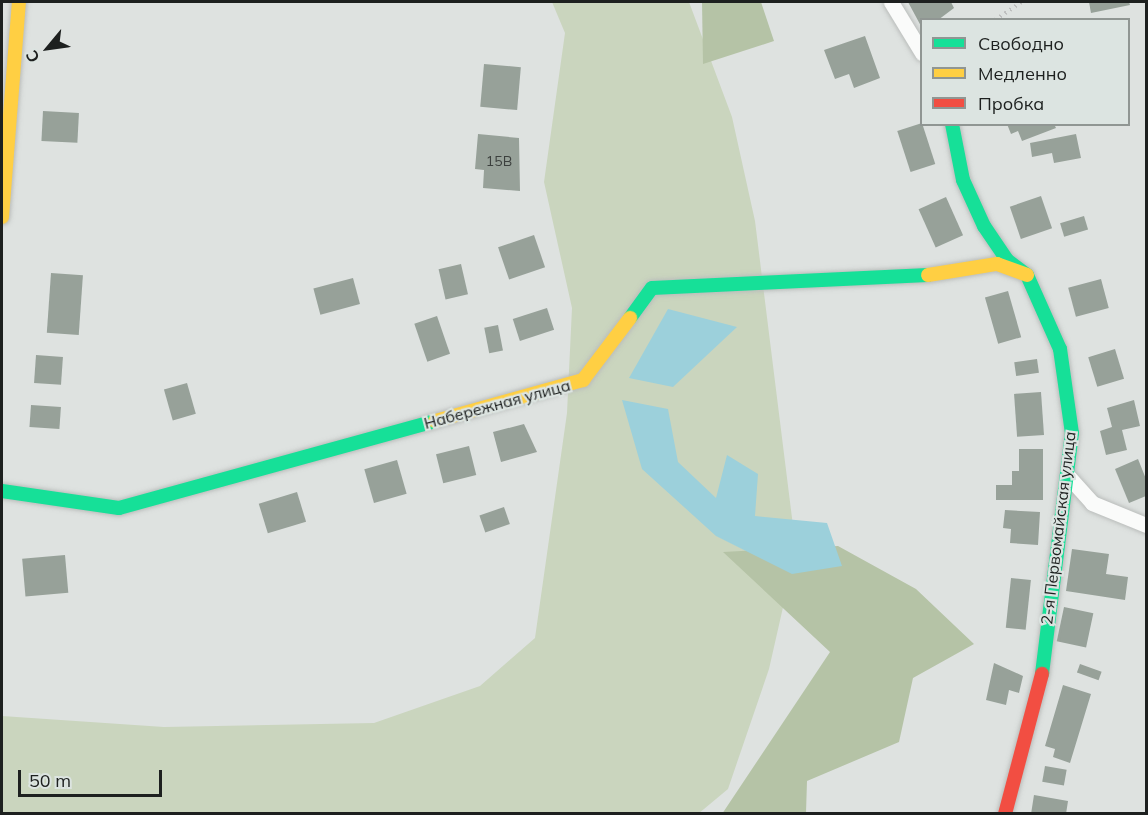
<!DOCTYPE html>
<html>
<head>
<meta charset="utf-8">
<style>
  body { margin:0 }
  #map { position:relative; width:1148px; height:815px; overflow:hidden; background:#dee2e0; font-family:Mulish,sans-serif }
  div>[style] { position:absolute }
  .green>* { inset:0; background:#cad5be }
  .forest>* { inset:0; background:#b5c3a6 }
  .water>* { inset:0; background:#9cd0db }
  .building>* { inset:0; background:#97a199; transform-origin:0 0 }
  .path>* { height:4px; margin-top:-2px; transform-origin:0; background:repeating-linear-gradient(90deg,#bebfbf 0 1.5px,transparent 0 6px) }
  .roads { filter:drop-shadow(0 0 2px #babdbb) drop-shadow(0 0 2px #babdbb) }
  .street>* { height:15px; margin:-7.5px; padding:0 7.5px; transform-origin:7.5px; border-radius:7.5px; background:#fafbfa }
  .fast>* { height:14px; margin:-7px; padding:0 7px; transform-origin:7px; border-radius:7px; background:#16e098 }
  .slow>* { height:14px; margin:-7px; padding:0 7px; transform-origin:7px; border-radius:7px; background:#ffcf43 }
  .jam>* { height:14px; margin:-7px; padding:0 7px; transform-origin:7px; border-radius:7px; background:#f24e42 }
  span { translate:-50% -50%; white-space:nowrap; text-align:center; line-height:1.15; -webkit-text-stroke:4.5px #dce4e1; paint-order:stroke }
  .number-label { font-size:14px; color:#3c403e }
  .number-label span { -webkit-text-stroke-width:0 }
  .street-label { font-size:16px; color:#1d201f }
  .frame { position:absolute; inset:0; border:3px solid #1d201f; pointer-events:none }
  .legend { position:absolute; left:920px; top:18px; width:210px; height:108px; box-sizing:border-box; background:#dce4e1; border:2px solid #909693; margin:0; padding:8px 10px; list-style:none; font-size:18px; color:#1d201f }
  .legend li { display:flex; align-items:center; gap:12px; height:30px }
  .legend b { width:30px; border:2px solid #909693 }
  .north { position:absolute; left:18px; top:18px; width:60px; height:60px; -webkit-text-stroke:4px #dce4e1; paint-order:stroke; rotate:241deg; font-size:16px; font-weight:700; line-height:24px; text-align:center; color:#1d201f }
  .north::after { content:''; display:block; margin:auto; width:21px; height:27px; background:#1d201f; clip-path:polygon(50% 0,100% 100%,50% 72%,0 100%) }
  .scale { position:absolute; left:18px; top:770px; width:144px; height:27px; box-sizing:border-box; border:3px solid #1d201f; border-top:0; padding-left:8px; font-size:18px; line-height:21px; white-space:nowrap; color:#1d201f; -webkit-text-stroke:4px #dce4e1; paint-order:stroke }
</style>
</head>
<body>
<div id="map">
  <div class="green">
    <i style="clip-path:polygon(552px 2px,689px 2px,732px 117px,755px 221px,796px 550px,769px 669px,728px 789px,698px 814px,2px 813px,2px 716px,164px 727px,374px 723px,480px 686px,535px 638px,567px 413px,572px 308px,544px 182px,565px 33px)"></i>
  </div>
  <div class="forest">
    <i style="clip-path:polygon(702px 2px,761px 2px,774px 41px,703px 64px)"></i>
    <i style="clip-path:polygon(838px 546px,916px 589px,974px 644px,913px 678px,899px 742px,807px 781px,806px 813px,722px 814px,830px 652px,723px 552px)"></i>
  </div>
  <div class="water">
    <i style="clip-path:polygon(668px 309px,737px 327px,673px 387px,629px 378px)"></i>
    <i style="clip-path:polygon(622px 400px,668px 409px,678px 462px,716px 498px,727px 455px,758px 474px,755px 516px,827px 523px,842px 566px,792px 574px,716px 536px,642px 469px)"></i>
  </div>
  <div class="building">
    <i style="clip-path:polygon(908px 2px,951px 2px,954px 8px,938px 20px,922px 20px,922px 28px)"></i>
    <i style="clip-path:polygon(1089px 2px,1129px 2px,1130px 5px,1091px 13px)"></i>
    <i style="clip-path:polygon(865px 36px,880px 78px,854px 88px,849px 74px,835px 79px,824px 50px)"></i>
    <i style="left:484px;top:64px;width:37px;height:43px;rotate:5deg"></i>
    <i style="left:43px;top:111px;width:36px;height:30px;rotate:3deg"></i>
    <i style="left:922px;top:123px;width:43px;height:26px;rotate:72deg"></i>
    <i style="clip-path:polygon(1007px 124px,1054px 124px,1056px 128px,1022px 141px,1018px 131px,1011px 134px)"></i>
    <i style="clip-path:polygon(478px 134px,519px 138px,520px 191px,483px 188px,484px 170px,475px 169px)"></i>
    <i style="clip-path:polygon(1076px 134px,1081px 158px,1054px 163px,1052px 153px,1032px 157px,1030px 143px)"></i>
    <i style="left:1041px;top:196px;width:34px;height:33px;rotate:71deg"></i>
    <i style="left:946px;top:197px;width:42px;height:30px;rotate:66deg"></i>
    <i style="left:1084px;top:216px;width:14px;height:25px;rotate:73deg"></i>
    <i style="left:534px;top:235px;width:34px;height:38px;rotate:71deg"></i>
    <i style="left:461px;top:264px;width:31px;height:23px;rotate:77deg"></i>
    <i style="left:51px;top:273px;width:32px;height:60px;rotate:4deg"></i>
    <i style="left:353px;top:278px;width:27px;height:41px;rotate:75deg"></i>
    <i style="left:1101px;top:279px;width:30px;height:34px;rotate:75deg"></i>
    <i style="left:1008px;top:291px;width:48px;height:24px;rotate:74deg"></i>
    <i style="left:547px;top:308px;width:23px;height:36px;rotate:72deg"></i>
    <i style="left:437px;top:316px;width:40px;height:24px;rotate:71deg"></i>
    <i style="left:498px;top:325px;width:26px;height:14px;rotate:79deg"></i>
    <i style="left:1115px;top:349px;width:31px;height:28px;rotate:73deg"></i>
    <i style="left:36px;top:355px;width:27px;height:28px;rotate:4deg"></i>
    <i style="left:1037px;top:359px;width:14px;height:23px;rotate:82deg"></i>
    <i style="left:187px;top:383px;width:32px;height:24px;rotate:74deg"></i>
    <i style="left:1041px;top:392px;width:43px;height:27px;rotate:86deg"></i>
    <i style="clip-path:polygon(1134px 400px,1140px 426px,1122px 430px,1127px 450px,1106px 455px,1100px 431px,1112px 427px,1107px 408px)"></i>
    <i style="left:31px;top:405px;width:30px;height:22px;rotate:4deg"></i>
    <i style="clip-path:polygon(524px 424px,537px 452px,501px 462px,493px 432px)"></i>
    <i style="left:469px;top:446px;width:30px;height:34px;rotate:76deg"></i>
    <i style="clip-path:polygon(1019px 449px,1043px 449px,1043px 500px,996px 500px,996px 485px,1012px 485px,1012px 471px,1019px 471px)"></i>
    <i style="clip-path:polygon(1138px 459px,1146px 479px,1146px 496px,1129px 503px,1115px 469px)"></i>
    <i style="left:397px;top:460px;width:35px;height:34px;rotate:74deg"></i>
    <i style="left:297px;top:492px;width:31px;height:40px;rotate:73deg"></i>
    <i style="left:504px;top:507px;width:18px;height:26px;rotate:71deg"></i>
    <i style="clip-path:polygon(1005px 510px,1040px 512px,1038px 545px,1010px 543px,1011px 529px,1003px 528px)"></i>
    <i style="clip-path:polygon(1072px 549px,1109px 554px,1106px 574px,1128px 577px,1125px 600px,1066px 591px)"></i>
    <i style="left:65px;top:555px;width:38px;height:43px;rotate:85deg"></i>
    <i style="left:1011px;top:578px;width:20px;height:50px;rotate:6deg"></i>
    <i style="left:1064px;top:607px;width:30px;height:35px;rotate:12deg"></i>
    <i style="clip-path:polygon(994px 663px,1023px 676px,1019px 693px,1009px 690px,1006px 705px,986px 700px)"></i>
    <i style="left:1080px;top:664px;width:23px;height:9px;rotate:20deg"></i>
    <i style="clip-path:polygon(1063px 685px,1091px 694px,1070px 763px,1053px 757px,1055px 749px,1045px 746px)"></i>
    <i style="left:1045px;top:766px;width:22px;height:16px;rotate:10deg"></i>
    <i style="clip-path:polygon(1034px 795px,1068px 801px,1066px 814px,1031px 814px)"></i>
  </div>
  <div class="path">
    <i style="left:995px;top:20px;width:32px;rotate:-34deg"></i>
  </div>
  <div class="roads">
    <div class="street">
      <i style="left:891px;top:2px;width:60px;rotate:58.7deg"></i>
      <i style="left:1068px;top:476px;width:36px;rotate:48deg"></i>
      <i style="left:1092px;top:503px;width:58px;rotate:22.2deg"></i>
    </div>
    <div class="fast">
      <i style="left:952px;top:124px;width:57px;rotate:78.9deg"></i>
      <i style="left:963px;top:180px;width:51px;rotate:65.5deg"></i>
      <i style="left:984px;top:226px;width:41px;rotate:55.9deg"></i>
      <i style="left:1007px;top:260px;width:25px;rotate:37deg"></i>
      <i style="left:1027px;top:275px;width:81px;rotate:66deg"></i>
      <i style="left:1060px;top:349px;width:85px;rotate:81.9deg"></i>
      <i style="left:1072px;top:433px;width:243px;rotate:97.1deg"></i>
      <i style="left:630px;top:318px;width:37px;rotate:-54deg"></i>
      <i style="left:652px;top:288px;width:276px;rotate:-2.7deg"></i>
      <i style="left:2px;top:491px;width:118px;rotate:8.3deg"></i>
      <i style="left:119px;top:508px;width:328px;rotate:-15.4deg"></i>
    </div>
    <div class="slow">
      <i style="left:2px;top:217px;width:216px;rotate:-85.5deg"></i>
      <i style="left:928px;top:275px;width:70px;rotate:-9.1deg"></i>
      <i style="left:997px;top:264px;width:32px;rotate:20deg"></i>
      <i style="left:435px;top:421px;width:154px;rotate:-15.5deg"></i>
      <i style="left:583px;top:380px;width:78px;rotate:-52.8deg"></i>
    </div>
    <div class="jam">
      <i style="left:1005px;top:814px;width:145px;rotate:-75.2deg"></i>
    </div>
  </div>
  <div class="number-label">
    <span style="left:499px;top:161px">15В</span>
  </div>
  <div class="street-label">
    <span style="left:497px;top:404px;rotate:-15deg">Набережная улица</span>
    <span style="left:1058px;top:528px;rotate:-83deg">2-я Первомайская улица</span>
  </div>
  <div class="frame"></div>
  <ul class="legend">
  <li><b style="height:8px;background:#16e098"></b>Свободно</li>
  <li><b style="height:8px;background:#ffcf43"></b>Медленно</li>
  <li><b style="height:8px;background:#f24e42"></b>Пробка</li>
  </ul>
  <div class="north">С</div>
  <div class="scale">50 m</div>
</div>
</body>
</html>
